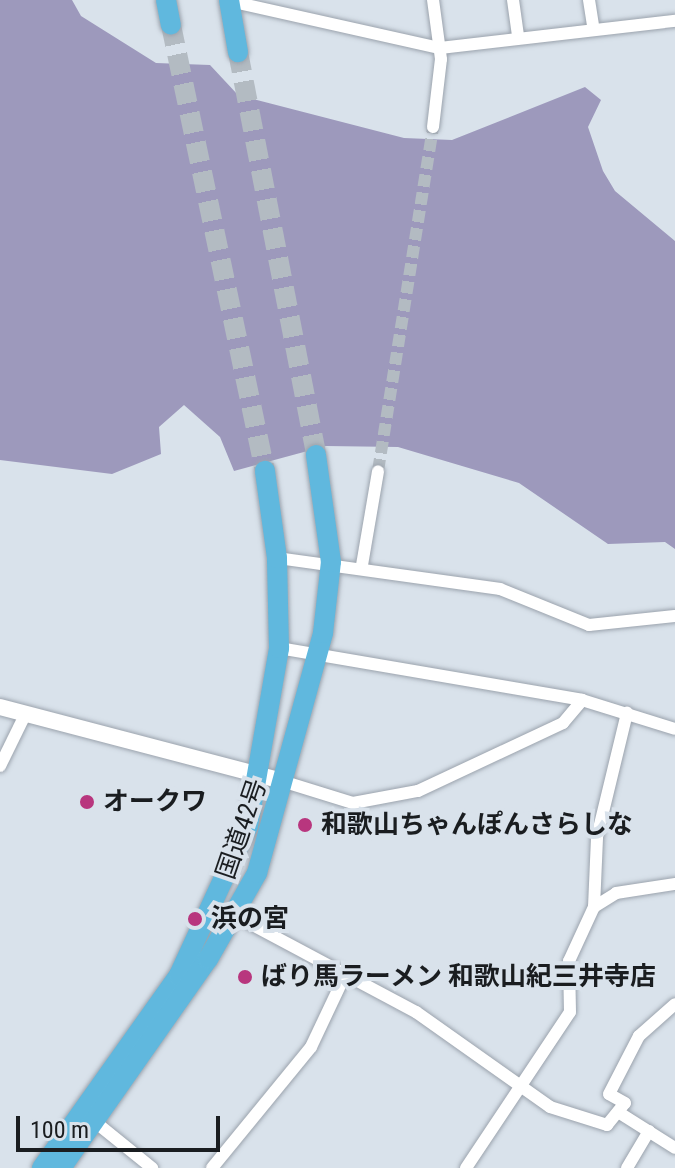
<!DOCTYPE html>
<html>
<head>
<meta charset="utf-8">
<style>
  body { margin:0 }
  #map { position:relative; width:675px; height:1168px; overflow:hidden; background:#d9e2eb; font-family:"Roboto Condensed","Noto Sans JP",sans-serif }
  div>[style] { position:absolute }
  .forest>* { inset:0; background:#9d99bc }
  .minor-tunnel>* { height:12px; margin-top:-6px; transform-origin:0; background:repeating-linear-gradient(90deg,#b3bbc2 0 12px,transparent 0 18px) }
  .trunk-tunnel>* { height:20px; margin-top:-10px; transform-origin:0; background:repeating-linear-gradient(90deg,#b3bbc2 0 20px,transparent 0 30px) }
  .roads { filter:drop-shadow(0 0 2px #9ba3ad) drop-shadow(0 0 2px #9ba3ad) }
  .minor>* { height:12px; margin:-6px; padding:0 6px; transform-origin:6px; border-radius:6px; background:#fff }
  .tertiary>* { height:16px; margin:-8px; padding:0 8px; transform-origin:8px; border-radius:8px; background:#fff }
  .trunk>* { height:20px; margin:-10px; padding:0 10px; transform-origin:10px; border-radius:10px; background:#60b8de }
  .dots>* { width:22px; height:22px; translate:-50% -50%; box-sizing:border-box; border:4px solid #d9e2eb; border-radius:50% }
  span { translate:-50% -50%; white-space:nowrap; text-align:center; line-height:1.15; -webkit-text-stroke:8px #d9e2eb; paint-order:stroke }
  .poi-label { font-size:26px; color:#1a1d20; font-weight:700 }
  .left { translate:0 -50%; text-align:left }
  .street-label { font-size:26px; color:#1a1d20 }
  .scale { position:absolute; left:16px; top:1116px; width:204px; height:36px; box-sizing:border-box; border:4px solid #1a1d20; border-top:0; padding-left:10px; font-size:24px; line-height:28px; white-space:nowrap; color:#1a1d20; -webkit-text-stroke:6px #d9e2eb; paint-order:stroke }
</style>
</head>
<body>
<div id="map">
  <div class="forest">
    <i style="clip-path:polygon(0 0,72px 0,81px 16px,156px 63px,210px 65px,238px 95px,404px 138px,452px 140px,585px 87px,601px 100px,588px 127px,603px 171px,615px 191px,675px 241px,675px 549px,665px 542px,608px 544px,519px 483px,398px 447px,326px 446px,234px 471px,220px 437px,184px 405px,159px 427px,161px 454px,112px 474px,0 460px)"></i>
  </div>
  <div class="minor-tunnel">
    <i style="left:378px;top:471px;width:348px;rotate:-80.9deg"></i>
  </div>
  <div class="trunk-tunnel">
    <i style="left:171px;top:25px;width:456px;rotate:78.1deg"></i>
    <i style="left:238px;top:52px;width:410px;rotate:79deg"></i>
  </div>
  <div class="roads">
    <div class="minor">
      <i style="left:513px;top:0;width:36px;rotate:82deg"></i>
      <i style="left:589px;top:0;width:25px;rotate:81deg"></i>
      <i style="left:229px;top:1px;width:216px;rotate:12.6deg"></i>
      <i style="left:440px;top:48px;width:237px;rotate:-6.6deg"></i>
      <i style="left:433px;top:127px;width:68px;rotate:-83.3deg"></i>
      <i style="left:441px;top:59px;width:60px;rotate:-97.7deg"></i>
      <i style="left:277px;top:558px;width:225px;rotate:7.9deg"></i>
      <i style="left:500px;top:589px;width:96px;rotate:22deg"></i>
      <i style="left:589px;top:625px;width:86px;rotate:-6deg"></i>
      <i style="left:362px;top:565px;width:95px;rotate:-80.3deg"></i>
      <i style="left:279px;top:648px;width:307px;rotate:9.7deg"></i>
      <i style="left:582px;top:700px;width:97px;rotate:17.3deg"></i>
      <i style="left:0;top:766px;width:59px;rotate:-63.9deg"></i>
      <i style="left:285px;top:782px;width:71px;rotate:17.2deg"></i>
      <i style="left:353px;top:803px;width:66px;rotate:-10.5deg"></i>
      <i style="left:418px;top:791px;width:160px;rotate:-25.1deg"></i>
      <i style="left:563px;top:723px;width:30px;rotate:-50deg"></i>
      <i style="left:594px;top:907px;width:26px;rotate:-32deg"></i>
      <i style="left:616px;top:893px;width:60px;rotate:-8.7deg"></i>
      <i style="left:236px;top:916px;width:204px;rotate:28.1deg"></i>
      <i style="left:416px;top:1012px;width:164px;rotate:35.3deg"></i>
      <i style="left:550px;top:1107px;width:60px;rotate:17.5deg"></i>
      <i style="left:607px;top:1125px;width:28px;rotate:-51deg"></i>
      <i style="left:625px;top:1103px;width:18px;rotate:-151deg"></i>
      <i style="left:609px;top:1094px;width:65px;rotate:-62.7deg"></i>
      <i style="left:639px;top:1036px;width:48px;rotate:-41.6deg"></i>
      <i style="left:618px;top:1112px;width:67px;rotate:32.3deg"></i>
      <i style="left:94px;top:1121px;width:75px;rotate:39deg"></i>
      <i style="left:212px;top:1168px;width:156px;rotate:-50.7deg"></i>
      <i style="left:311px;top:1047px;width:80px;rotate:-64.7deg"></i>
      <i style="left:466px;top:1168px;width:187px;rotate:-56.3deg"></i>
      <i style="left:570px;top:1012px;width:51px;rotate:-91.1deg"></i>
      <i style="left:569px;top:961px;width:60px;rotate:-65.2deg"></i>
      <i style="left:594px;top:907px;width:70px;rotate:-87.5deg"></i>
      <i style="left:597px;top:837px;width:128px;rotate:-76.4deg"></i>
      <i style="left:627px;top:1168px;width:43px;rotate:-59.3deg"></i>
    </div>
    <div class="tertiary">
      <i style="left:0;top:707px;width:295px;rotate:14.7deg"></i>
    </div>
    <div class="trunk">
      <i style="left:166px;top:0;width:25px;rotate:79deg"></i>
      <i style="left:229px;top:0;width:53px;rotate:80.2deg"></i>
      <i style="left:42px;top:1168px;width:237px;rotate:-54.6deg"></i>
      <i style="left:179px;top:975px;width:164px;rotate:-65.2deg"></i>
      <i style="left:248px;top:826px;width:181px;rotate:-80.1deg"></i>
      <i style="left:279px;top:648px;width:90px;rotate:-91.3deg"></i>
      <i style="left:277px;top:558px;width:88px;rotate:-97.9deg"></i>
      <i style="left:61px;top:1168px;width:256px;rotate:-54.9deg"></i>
      <i style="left:208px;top:959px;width:99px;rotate:-60.3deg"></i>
      <i style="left:257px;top:873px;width:249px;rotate:-74.6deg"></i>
      <i style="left:323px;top:633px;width:71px;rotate:-83.6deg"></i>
      <i style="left:331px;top:562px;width:108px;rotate:-98deg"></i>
    </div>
  </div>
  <div class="dots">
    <i style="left:87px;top:802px;background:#b8367e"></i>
    <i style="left:305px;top:825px;background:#b8367e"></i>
    <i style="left:195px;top:919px;background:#b8367e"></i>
    <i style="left:245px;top:977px;background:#b8367e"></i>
  </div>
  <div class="poi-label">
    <span class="left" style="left:103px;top:802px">オークワ</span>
    <span class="left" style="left:321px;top:825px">和歌山ちゃんぽんさらしな</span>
    <span class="left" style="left:211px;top:919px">浜の宮</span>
    <span class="left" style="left:261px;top:977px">ばり馬ラーメン 和歌山紀三井寺店</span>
  </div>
  <div class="street-label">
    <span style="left:242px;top:829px;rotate:-71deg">国道42号</span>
  </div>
  <div class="scale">100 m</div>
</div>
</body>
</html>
